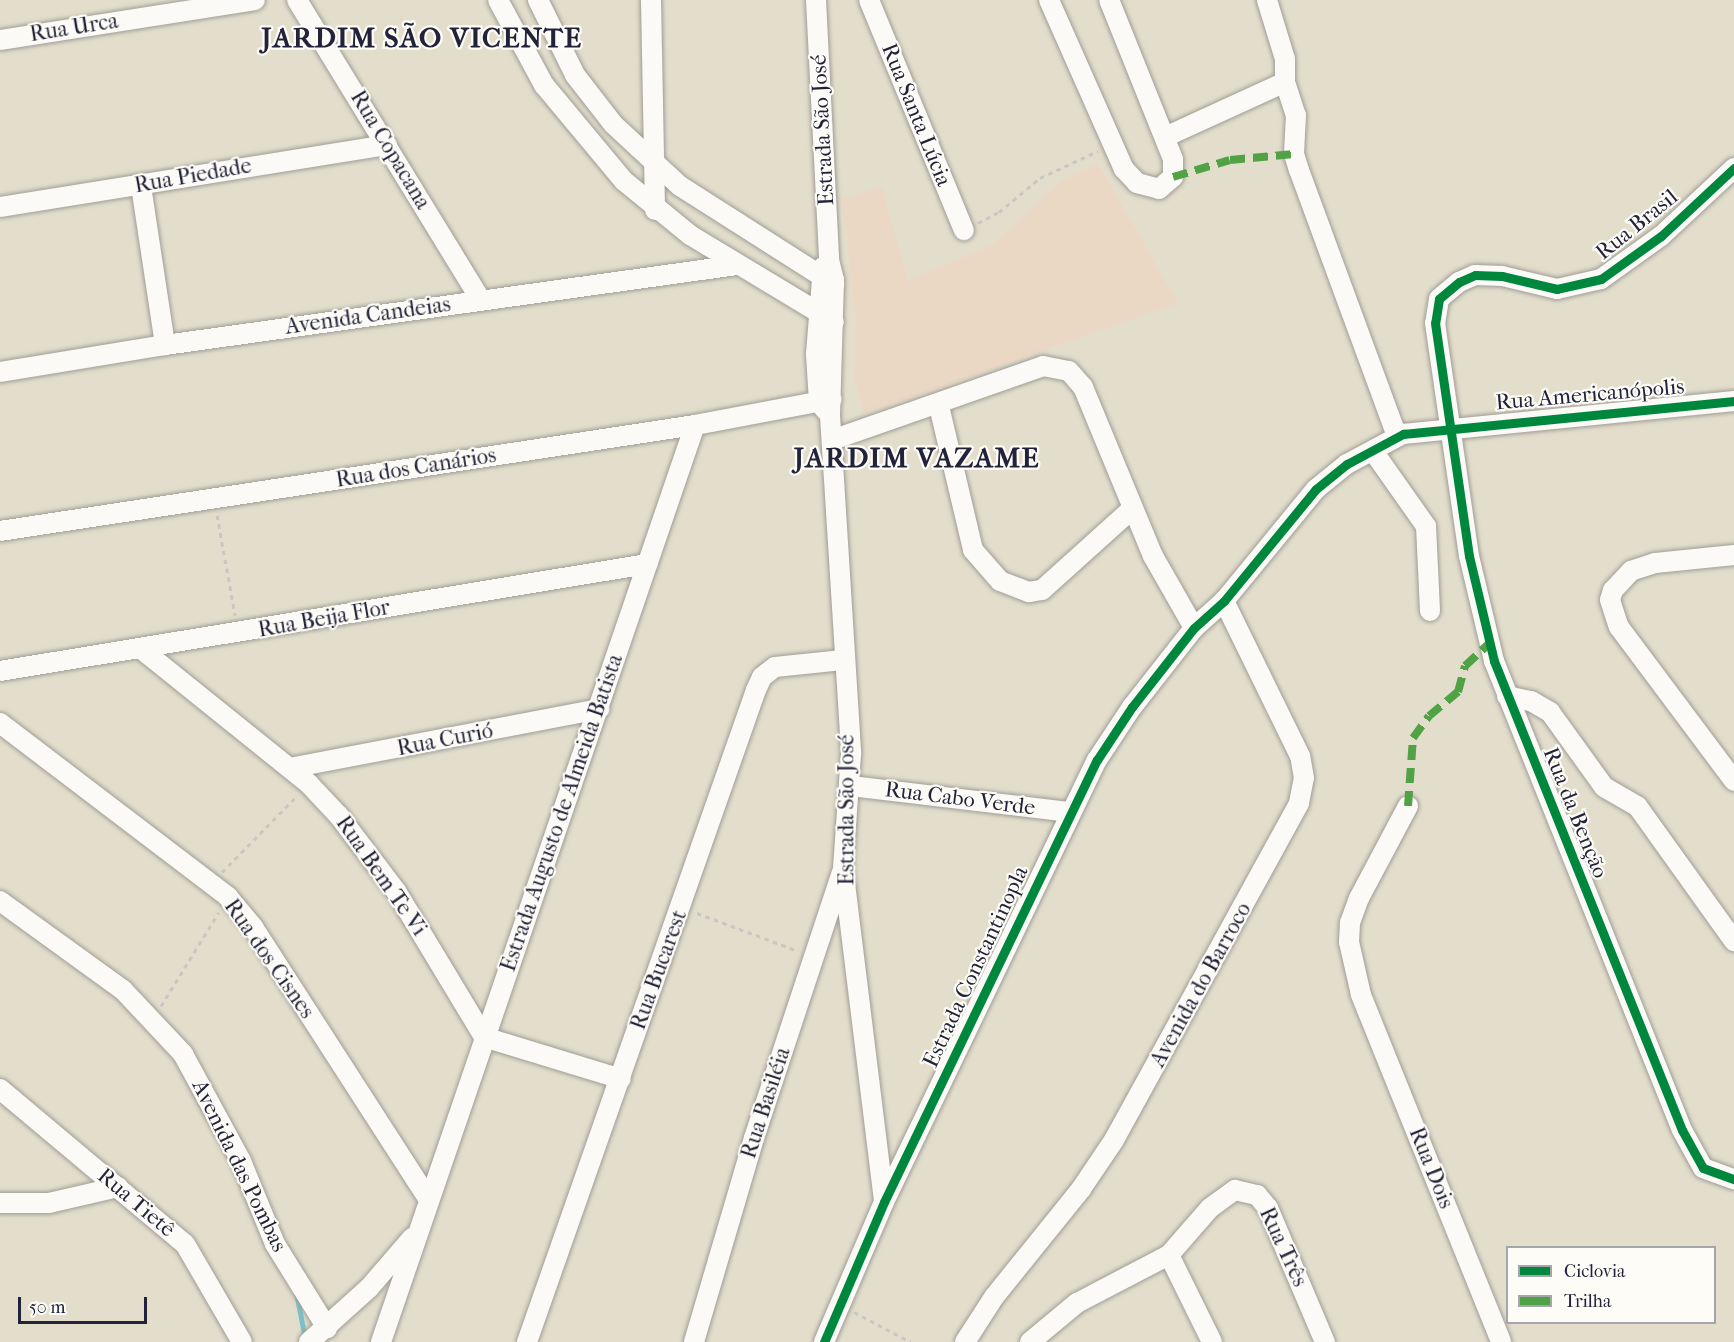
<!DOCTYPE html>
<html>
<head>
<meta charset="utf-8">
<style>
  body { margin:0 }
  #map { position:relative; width:1734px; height:1342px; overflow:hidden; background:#e3decc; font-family:"IM FELL French Canon",serif }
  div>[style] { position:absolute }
  .built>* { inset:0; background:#ebd8c4 }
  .stream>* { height:5px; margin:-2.5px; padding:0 2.5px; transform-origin:2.5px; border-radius:2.5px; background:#7bc1cd }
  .path>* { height:3px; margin-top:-1.5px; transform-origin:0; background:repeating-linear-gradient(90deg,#c8c7c4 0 4.5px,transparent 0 9px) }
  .roads { filter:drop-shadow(0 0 2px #a09d96) drop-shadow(0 0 2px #a09d96) }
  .minor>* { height:20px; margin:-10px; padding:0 10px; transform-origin:10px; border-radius:10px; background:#fbfaf7 }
  .quiet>* { height:8px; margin-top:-4px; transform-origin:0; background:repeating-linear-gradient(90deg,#50a245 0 15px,transparent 0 23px) }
  .cycleway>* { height:9px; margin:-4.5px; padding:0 4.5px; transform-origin:4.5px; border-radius:4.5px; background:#00873e }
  span { translate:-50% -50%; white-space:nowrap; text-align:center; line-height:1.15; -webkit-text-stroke:4.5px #fdfcf7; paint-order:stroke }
  .street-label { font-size:22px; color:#22223b }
  .district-label { font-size:28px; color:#22223b; font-weight:700; letter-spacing:1.5px }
  .legend { position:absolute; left:1506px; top:1246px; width:210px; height:78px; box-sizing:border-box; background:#fdfcf7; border:2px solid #a5a5ac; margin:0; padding:8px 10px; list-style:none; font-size:18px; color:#22223b }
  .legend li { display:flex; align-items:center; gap:12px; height:30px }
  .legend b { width:30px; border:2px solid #a5a5ac }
  .scale { position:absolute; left:18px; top:1297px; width:129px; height:27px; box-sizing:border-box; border:3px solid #22223b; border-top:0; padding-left:8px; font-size:18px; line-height:21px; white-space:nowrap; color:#22223b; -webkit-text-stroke:4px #fdfcf7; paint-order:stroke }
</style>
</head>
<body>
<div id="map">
  <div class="built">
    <i style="clip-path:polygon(1098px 163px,1178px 303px,864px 414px,854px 378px,856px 323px,842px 198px,882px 187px,908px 280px,992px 245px,1060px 182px)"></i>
  </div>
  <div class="stream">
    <i style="left:296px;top:1292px;width:48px;rotate:79.2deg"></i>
  </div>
  <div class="path">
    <i style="left:978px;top:223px;width:24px;rotate:-28deg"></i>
    <i style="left:999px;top:212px;width:53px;rotate:-39.7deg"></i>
    <i style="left:1040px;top:178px;width:64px;rotate:-25deg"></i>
    <i style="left:217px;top:515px;width:102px;rotate:79.8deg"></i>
    <i style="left:222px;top:872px;width:107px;rotate:-45.4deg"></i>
    <i style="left:697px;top:913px;width:108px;rotate:20.6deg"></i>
    <i style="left:161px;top:1006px;width:110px;rotate:-58.3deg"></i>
    <i style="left:854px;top:1312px;width:64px;rotate:27.8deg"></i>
  </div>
  <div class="roads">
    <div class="minor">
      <i style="left:297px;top:0;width:352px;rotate:58.5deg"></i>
      <i style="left:498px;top:0;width:97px;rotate:61.6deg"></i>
      <i style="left:544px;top:85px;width:125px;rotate:50.2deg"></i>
      <i style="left:624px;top:181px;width:85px;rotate:39.3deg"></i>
      <i style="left:690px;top:235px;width:168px;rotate:31.1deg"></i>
      <i style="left:538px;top:0;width:84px;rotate:63.7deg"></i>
      <i style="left:575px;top:75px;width:62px;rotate:52.2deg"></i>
      <i style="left:613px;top:124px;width:91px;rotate:42.8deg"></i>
      <i style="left:680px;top:186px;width:183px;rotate:32.5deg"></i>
      <i style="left:651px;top:0;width:210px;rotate:88.9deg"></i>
      <i style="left:816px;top:0;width:260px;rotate:87.1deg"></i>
      <i style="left:829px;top:260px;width:21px;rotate:76deg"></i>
      <i style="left:834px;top:280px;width:136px;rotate:91.7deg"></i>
      <i style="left:830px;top:416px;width:339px;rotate:86.4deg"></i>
      <i style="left:851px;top:754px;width:113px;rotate:94deg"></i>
      <i style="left:843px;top:867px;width:337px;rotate:83deg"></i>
      <i style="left:869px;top:0;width:249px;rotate:67.6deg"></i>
      <i style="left:1049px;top:0;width:185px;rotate:66.1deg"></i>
      <i style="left:1124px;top:169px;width:19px;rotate:47deg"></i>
      <i style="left:1137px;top:183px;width:23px;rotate:15deg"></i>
      <i style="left:1159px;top:189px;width:18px;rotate:-41deg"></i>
      <i style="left:1173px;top:177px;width:18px;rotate:-90deg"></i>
      <i style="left:1173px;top:159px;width:171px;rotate:-111.9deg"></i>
      <i style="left:0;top:40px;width:258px;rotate:-8.9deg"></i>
      <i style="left:1285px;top:82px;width:35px;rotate:72deg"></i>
      <i style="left:1296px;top:115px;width:39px;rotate:93deg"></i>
      <i style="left:1294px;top:154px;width:17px;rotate:73deg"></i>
      <i style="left:1299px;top:170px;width:284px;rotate:69.8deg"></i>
      <i style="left:1165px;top:137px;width:132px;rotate:-24.6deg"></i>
      <i style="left:1285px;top:82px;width:23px;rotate:-90deg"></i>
      <i style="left:1285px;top:59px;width:62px;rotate:-107deg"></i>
      <i style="left:1734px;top:168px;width:100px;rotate:137deg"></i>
      <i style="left:1661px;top:236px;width:74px;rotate:144.4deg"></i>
      <i style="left:1601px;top:279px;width:45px;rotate:167.2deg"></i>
      <i style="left:1557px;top:289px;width:57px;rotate:-166.7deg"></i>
      <i style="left:1502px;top:276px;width:27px;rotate:-178deg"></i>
      <i style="left:1475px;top:275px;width:17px;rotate:156deg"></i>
      <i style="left:1459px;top:282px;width:26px;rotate:140deg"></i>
      <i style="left:1439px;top:299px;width:24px;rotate:99deg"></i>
      <i style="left:1435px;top:323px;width:235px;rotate:81.7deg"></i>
      <i style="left:1469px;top:556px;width:108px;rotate:76.6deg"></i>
      <i style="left:1494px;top:661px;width:505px;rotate:68.16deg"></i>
      <i style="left:1682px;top:1130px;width:43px;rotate:61.1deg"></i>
      <i style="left:1703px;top:1168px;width:33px;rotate:20deg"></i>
      <i style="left:141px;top:186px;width:161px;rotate:81.4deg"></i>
      <i style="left:0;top:207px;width:392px;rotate:-9.1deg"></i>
      <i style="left:823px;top:267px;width:87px;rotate:94.6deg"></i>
      <i style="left:816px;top:354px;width:48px;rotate:86.4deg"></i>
      <i style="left:819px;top:402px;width:11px;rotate:52deg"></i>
      <i style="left:0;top:372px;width:167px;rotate:-9.3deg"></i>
      <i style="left:165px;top:345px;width:578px;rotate:-7.96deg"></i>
      <i style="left:939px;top:406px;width:148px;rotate:76.7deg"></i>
      <i style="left:973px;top:550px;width:41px;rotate:48.9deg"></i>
      <i style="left:1000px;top:581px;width:31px;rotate:21deg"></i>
      <i style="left:1029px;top:592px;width:13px;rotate:-9deg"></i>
      <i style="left:1042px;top:590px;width:121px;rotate:-42deg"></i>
      <i style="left:832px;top:440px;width:224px;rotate:-19.3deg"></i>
      <i style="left:1043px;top:366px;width:26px;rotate:11deg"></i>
      <i style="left:1069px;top:371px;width:21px;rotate:49deg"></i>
      <i style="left:1083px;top:387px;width:183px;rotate:67.5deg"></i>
      <i style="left:1153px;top:556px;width:83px;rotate:60.3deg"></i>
      <i style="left:1373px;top:451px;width:92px;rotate:54.8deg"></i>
      <i style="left:1426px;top:526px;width:85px;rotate:87.3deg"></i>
      <i style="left:0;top:531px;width:703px;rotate:-8.67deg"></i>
      <i style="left:695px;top:425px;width:139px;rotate:-10.7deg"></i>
      <i style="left:1734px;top:555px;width:79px;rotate:174.2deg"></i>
      <i style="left:1655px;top:563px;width:25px;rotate:162deg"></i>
      <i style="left:1631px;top:571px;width:26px;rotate:133deg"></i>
      <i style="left:1613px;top:590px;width:10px;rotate:107deg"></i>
      <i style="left:1610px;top:600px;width:28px;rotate:72deg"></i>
      <i style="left:1619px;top:627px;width:192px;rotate:53.2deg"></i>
      <i style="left:140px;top:648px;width:217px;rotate:38.8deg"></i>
      <i style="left:309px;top:784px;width:44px;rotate:46.8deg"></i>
      <i style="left:339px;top:816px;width:94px;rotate:52.8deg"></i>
      <i style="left:396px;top:891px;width:170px;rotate:58.9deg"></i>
      <i style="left:484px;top:1037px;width:143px;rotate:17deg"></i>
      <i style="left:0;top:671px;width:656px;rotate:-9.39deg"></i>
      <i style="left:1507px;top:696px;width:25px;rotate:12deg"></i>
      <i style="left:1531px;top:701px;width:22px;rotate:30deg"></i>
      <i style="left:1550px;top:712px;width:92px;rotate:54.2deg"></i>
      <i style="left:1604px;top:787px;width:39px;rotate:30deg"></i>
      <i style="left:1638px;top:807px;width:165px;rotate:54.4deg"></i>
      <i style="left:0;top:723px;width:287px;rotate:37.3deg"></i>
      <i style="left:228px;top:897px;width:39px;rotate:50deg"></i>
      <i style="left:253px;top:927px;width:325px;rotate:57.2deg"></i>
      <i style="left:290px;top:768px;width:315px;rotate:-10.8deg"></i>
      <i style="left:851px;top:786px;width:221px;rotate:6.8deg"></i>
      <i style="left:1408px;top:806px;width:104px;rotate:118deg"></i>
      <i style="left:1359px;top:898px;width:27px;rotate:110deg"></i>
      <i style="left:1350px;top:923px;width:19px;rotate:93deg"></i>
      <i style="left:1349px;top:942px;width:54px;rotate:77.2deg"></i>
      <i style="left:1361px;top:995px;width:374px;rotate:68deg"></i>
      <i style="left:0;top:901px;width:152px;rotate:35.9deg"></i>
      <i style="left:123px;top:990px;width:88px;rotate:46.8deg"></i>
      <i style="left:183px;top:1054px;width:122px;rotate:61.5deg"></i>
      <i style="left:241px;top:1161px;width:90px;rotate:67.7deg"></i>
      <i style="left:275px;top:1244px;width:99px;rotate:58.2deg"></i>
      <i style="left:0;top:1089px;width:241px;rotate:40deg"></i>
      <i style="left:185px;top:1244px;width:113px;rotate:59.8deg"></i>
      <i style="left:0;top:1203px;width:49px"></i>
      <i style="left:49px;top:1203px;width:71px;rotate:-13.1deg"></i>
      <i style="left:1169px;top:1255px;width:97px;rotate:63.7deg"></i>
      <i style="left:309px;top:1342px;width:81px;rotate:-42deg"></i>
      <i style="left:369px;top:1288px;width:66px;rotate:-49.3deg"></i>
      <i style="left:381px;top:1342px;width:969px;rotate:-71.1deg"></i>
      <i style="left:527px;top:1342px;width:691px;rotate:-70.65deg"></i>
      <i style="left:756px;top:690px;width:14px;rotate:-65deg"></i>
      <i style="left:762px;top:677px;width:16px;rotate:-38deg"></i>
      <i style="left:775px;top:667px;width:68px;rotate:-5.9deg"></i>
      <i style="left:694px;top:1342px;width:213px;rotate:-73.6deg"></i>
      <i style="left:754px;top:1138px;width:280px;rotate:-71.7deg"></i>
      <i style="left:824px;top:1342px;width:152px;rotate:-66.8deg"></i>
      <i style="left:884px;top:1202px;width:491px;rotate:-64.3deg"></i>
      <i style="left:1097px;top:760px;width:64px;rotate:-56.6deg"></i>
      <i style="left:1132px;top:707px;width:100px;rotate:-51.9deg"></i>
      <i style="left:1194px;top:628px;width:40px;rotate:-42deg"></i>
      <i style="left:1224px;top:601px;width:145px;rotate:-50.6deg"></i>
      <i style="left:1316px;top:489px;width:40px;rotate:-39deg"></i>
      <i style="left:1347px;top:464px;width:64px;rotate:-28.2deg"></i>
      <i style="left:1403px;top:434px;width:333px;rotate:-5.7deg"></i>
      <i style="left:965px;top:1342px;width:54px;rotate:-57.2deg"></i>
      <i style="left:994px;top:1297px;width:139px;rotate:-51.1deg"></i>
      <i style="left:1081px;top:1189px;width:59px;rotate:-56deg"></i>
      <i style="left:1114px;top:1140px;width:384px;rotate:-61.2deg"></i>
      <i style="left:1299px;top:803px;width:25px;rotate:-79deg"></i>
      <i style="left:1304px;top:778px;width:22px;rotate:-100deg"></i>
      <i style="left:1300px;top:756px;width:173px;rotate:-116.1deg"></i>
      <i style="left:1030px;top:1342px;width:61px;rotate:-39.7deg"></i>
      <i style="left:1077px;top:1303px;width:104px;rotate:-27.6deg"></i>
      <i style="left:1169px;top:1255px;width:62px;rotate:-48.9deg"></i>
      <i style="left:1210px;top:1208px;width:31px;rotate:-36deg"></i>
      <i style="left:1235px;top:1190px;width:23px;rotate:13deg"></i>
      <i style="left:1257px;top:1195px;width:17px;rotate:50deg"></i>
      <i style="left:1268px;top:1208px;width:146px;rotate:67deg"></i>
    </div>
  </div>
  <div class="quiet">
    <i style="left:1173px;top:177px;width:59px;rotate:-16.6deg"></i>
    <i style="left:1230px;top:160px;width:64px;rotate:-5.4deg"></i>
    <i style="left:1408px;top:806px;width:68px;rotate:-85.8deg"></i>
    <i style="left:1413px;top:738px;width:27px;rotate:-54deg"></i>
    <i style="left:1429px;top:716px;width:38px;rotate:-40deg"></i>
    <i style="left:1458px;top:692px;width:27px;rotate:-75deg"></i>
    <i style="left:1465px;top:666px;width:33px;rotate:-43deg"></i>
  </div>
  <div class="cycleway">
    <i style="left:1734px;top:168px;width:100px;rotate:137deg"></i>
    <i style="left:1661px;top:236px;width:74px;rotate:144.4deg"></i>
    <i style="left:1601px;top:279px;width:45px;rotate:167.2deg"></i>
    <i style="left:1557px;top:289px;width:57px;rotate:-166.7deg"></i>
    <i style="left:1502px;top:276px;width:27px;rotate:-178deg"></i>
    <i style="left:1475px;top:275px;width:17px;rotate:156deg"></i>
    <i style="left:1459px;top:282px;width:26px;rotate:140deg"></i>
    <i style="left:1439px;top:299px;width:24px;rotate:99deg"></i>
    <i style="left:1435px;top:323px;width:235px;rotate:81.7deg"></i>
    <i style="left:1469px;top:556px;width:108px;rotate:76.6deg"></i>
    <i style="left:1494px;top:661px;width:505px;rotate:68.16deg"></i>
    <i style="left:1682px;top:1130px;width:43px;rotate:61.1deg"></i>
    <i style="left:1703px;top:1168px;width:33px;rotate:20deg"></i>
    <i style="left:824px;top:1342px;width:152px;rotate:-66.8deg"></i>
    <i style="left:884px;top:1202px;width:491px;rotate:-64.3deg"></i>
    <i style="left:1097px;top:760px;width:64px;rotate:-56.6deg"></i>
    <i style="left:1132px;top:707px;width:100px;rotate:-51.9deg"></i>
    <i style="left:1194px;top:628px;width:40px;rotate:-42deg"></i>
    <i style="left:1224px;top:601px;width:145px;rotate:-50.6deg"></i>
    <i style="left:1316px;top:489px;width:40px;rotate:-39deg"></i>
    <i style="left:1347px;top:464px;width:64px;rotate:-28.2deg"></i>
    <i style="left:1403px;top:434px;width:333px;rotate:-5.7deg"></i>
  </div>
  <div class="street-label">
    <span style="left:74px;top:28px;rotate:-9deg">Rua Urca</span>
    <span style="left:916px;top:115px;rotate:68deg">Rua Santa Lúcia</span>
    <span style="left:823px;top:130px;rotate:-93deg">Estrada São José</span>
    <span style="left:390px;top:150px;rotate:59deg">Rua Copacana</span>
    <span style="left:193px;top:176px;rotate:-10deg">Rua Piedade</span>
    <span style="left:1637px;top:225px;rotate:-39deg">Rua Brasil</span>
    <span style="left:368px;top:316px;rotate:-8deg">Avenida Candeias</span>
    <span style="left:1590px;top:395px;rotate:-5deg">Rua Americanópolis</span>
    <span style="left:416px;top:468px;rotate:-9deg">Rua dos Canários</span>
    <span style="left:324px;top:619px;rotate:-10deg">Rua Beija Flor</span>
    <span style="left:445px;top:740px;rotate:-11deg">Rua Curió</span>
    <span style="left:960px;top:799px;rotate:7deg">Rua Cabo Verde</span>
    <span style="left:847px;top:810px;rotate:-90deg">Estrada São José</span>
    <span style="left:562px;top:813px;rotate:-71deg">Estrada Augusto de Almeida Batista</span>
    <span style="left:1575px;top:813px;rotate:68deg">Rua da Benção</span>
    <span style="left:381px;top:876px;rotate:55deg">Rua Bem Te Vi</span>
    <span style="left:269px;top:959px;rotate:55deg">Rua dos Cisnes</span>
    <span style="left:976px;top:967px;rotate:-65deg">Estrada Constantinopla</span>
    <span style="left:659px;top:970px;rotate:-70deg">Rua Bucarest</span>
    <span style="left:1201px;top:985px;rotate:-61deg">Avenida do Barroco</span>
    <span style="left:766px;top:1103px;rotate:-72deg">Rua Basiléia</span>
    <span style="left:239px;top:1166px;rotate:64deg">Avenida das Pombas</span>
    <span style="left:1431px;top:1168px;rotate:68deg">Rua Dois</span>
    <span style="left:136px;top:1203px;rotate:40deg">Rua Tietê</span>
    <span style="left:1283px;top:1247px;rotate:65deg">Rua Três</span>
  </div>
  <div class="district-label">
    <span style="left:422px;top:38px">JARDIM SÃO VICENTE</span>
    <span style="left:917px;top:458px">JARDIM VAZAME</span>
  </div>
  <ul class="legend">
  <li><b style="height:8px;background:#00873e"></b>Ciclovia</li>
  <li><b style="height:8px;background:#50a245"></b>Trilha</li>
  </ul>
  <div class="scale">50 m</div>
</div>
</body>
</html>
